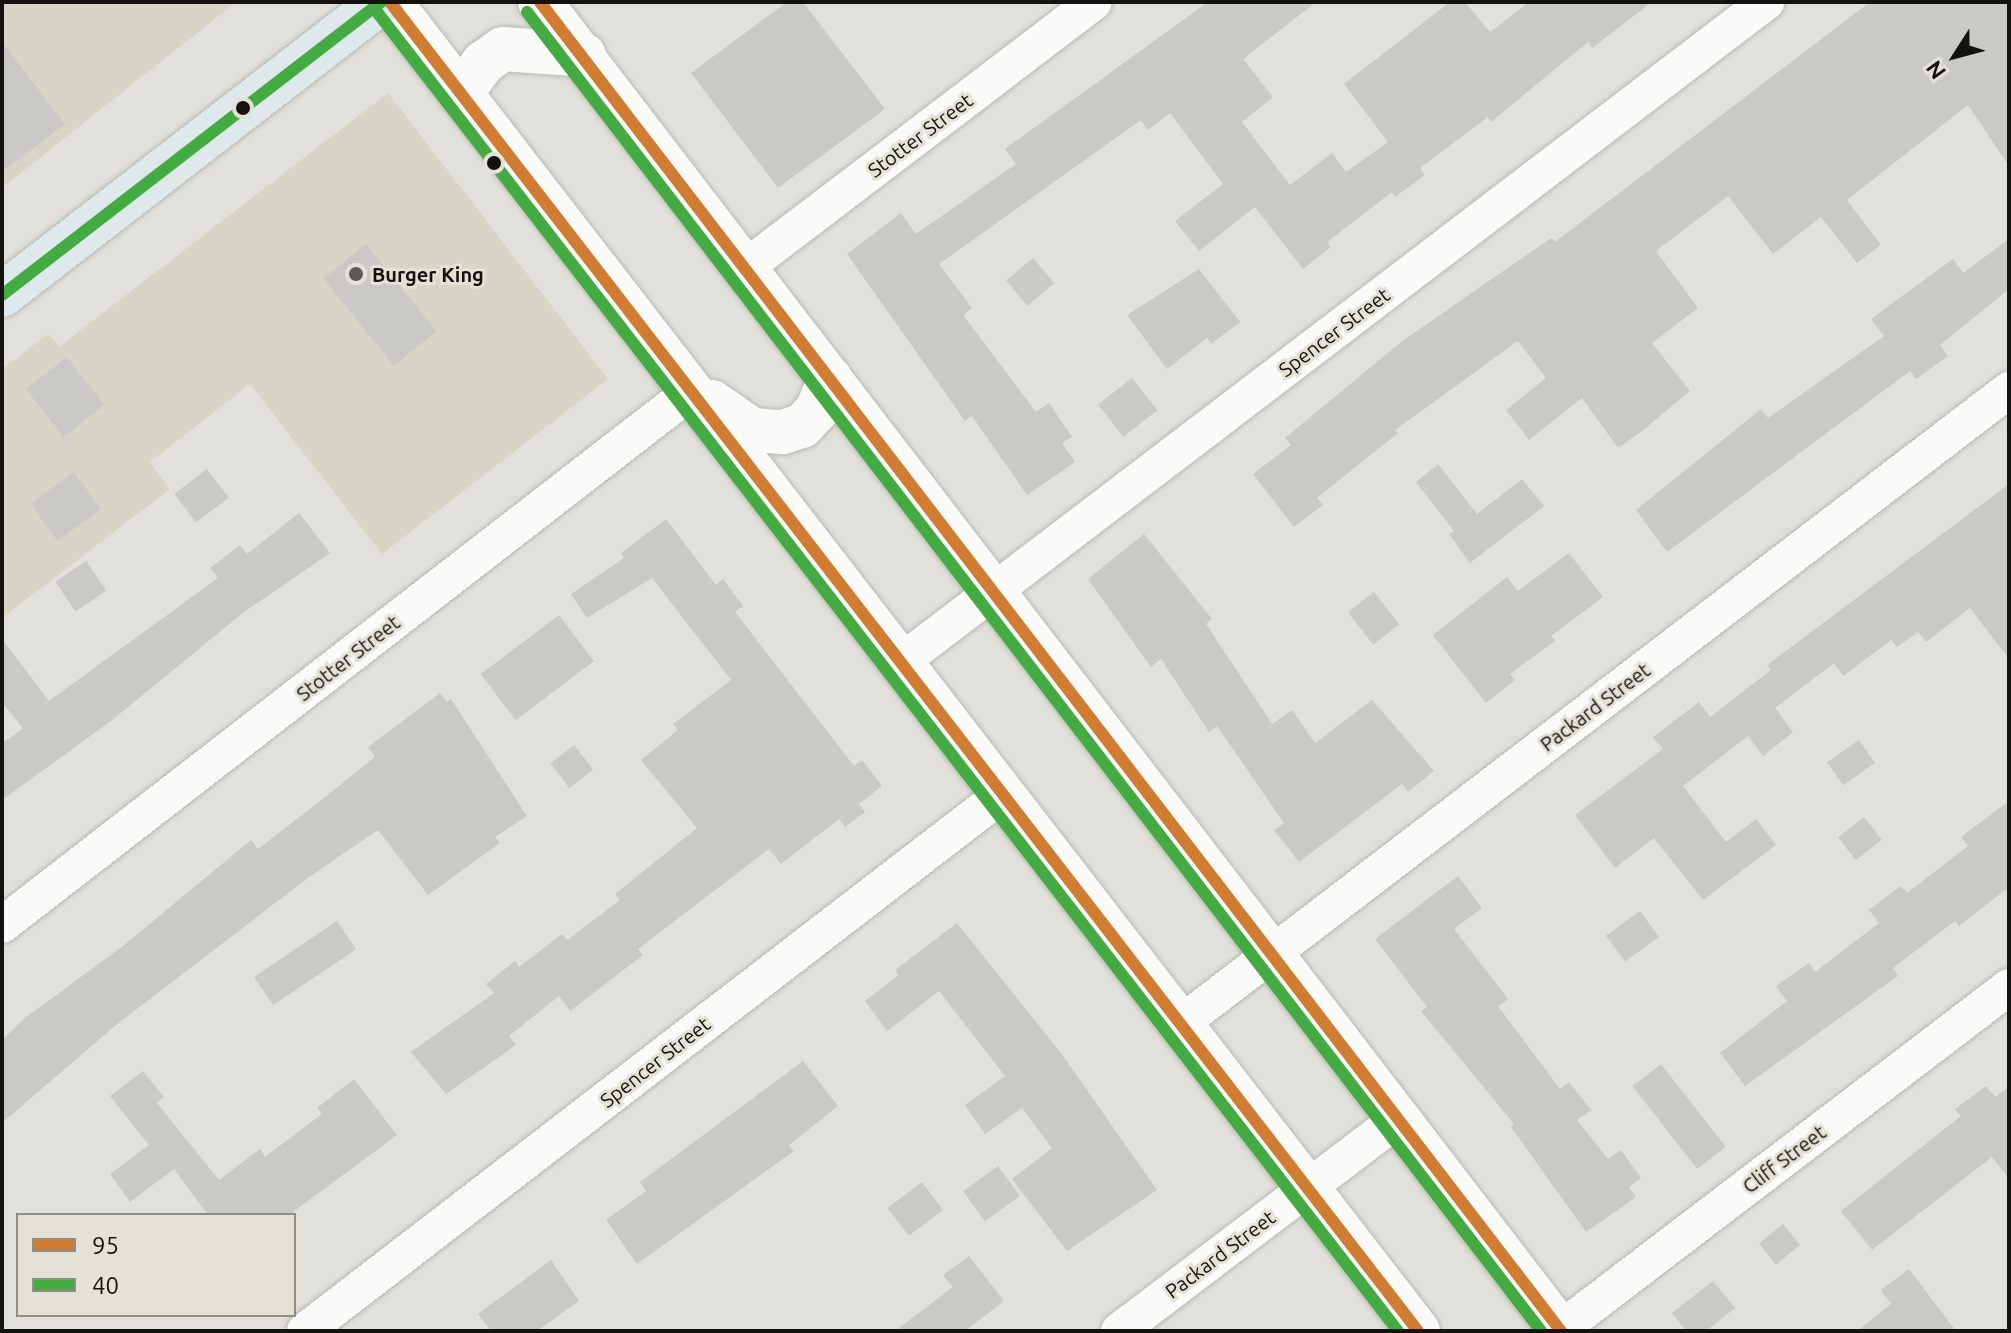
<!DOCTYPE html>
<html>
<head>
<meta charset="utf-8">
<style>
  body { margin:0 }
  #map { position:relative; width:2011px; height:1333px; overflow:hidden; background:#e1e0da; font-family:Ubuntu,sans-serif }
  div>[style] { position:absolute }
  .built>* { inset:0; background:#d7d5c8 }
  .building>* { inset:0; background:#cac9c5; transform-origin:0 0 }
  .roads { filter:drop-shadow(0 0 2px #b9b9b4) drop-shadow(0 0 2px #b9b9b4) }
  .minor>* { height:36px; margin:-18px; padding:0 18px; transform-origin:18px; border-radius:18px; background:#fafaf9 }
  .secondary>* { height:44px; margin:-22px; padding:0 22px; transform-origin:22px; border-radius:22px; background:#fafaf9 }
  .primary>* { height:44px; margin:-22px; padding:0 22px; transform-origin:22px; border-radius:22px; background:#dfe9eb }
  .bus-1>* { height:12px; margin:-6px; padding:0 6px; transform-origin:6px; border-radius:6px; background:#d07c32 }
  .bus-2>* { height:12px; margin:-6px; padding:0 6px; transform-origin:6px; border-radius:6px; background:#44aa42 }
  .bus-3>* { height:12px; margin:-6px; padding:0 6px; transform-origin:6px; border-radius:6px; background:#44aa42 }
  .dots>* { width:22px; height:22px; translate:-50% -50%; box-sizing:border-box; border:4px solid #e4e2d7; border-radius:50% }
  span { translate:-50% -50%; white-space:nowrap; text-align:center; line-height:1.15; -webkit-text-stroke:6px #e4e2d7; paint-order:stroke }
  .street-label { font-size:20px; color:#13120e }
  .poi-label { font-size:20px; color:#13120e; font-weight:700 }
  .left { translate:0 -50%; text-align:left }
  .frame { position:absolute; inset:0; border:4px solid #13120e; pointer-events:none }
  .legend { position:absolute; left:16px; top:1213px; width:280px; height:104px; box-sizing:border-box; background:#e4e2d7; border:2px solid #908f87; margin:0; padding:10px 14px; list-style:none; font-size:24px; color:#13120e }
  .legend li { display:flex; align-items:center; gap:16px; height:40px }
  .legend b { width:40px; border:2px solid #908f87 }
  .north { position:absolute; left:1915px; top:16px; width:80px; height:80px; -webkit-text-stroke:6px #e4e2d7; paint-order:stroke; rotate:234deg; font-size:22px; font-weight:700; line-height:32px; text-align:center; color:#13120e }
  .north::after { content:''; display:block; margin:auto; width:28px; height:36px; background:#13120e; clip-path:polygon(50% 0,100% 100%,50% 72%,0 100%) }
</style>
</head>
<body>
<div id="map">
  <div class="built">
    <i style="clip-path:polygon(2px 2px,236px 2px,2px 188px)"></i>
    <i style="clip-path:polygon(388px 93px,608px 379px,382px 554px,250px 384px,150px 462px,170px 489px,2px 618px,2px 369px,48px 334px,60px 346px)"></i>
  </div>
  <div class="building">
    <i style="clip-path:polygon(787px 2px,803px 2px,885px 109px,778px 188px,691px 73px)"></i>
    <i style="clip-path:polygon(1208px 2px,1316px 2px,1243px 59px,1273px 97px,1242px 122px,1290px 185px,1332px 153px,1346px 172px,1388px 142px,1344px 84px,1450px 2px,1465px 2px,1490px 32px,1529px 2px,1652px 2px,1592px 48px,1588px 42px,1491px 122px,1488px 117px,1420px 168px,1425px 175px,1395px 197px,1392px 192px,1327px 242px,1331px 247px,1303px 269px,1255px 207px,1199px 251px,1175px 221px,1223px 184px,1170px 113px,1148px 130px,1141px 120px,939px 264px,972px 308px,963px 315px,1036px 412px,1049px 403px,1072px 437px,1062px 443px,1075px 462px,1027px 495px,972px 416px,965px 421px,847px 254px,901px 213px,916px 234px,1016px 164px,1005px 149px)"></i>
    <i style="clip-path:polygon(1870px 2px,2009px 2px,2009px 166px,1968px 105px,1847px 200px,1881px 245px,1857px 263px,1821px 217px,1773px 254px,1728px 196px,1656px 251px,1698px 308px,1652px 343px,1690px 391px,1642px 431px,1618px 448px,1582px 398px,1529px 440px,1506px 410px,1546px 378px,1518px 341px,1395px 430px,1398px 433px,1317px 498px,1323px 505px,1294px 527px,1253px 474px,1291px 445px,1285px 438px,1401px 342px,1551px 238px,1555px 242px)"></i>
    <i style="clip-path:polygon(2px 42px,65px 124px,2px 172px)"></i>
    <i style="clip-path:polygon(2009px 239px,2009px 289px,1940px 345px,1948px 356px,1916px 379px,1910px 371px,1667px 552px,1636px 510px,1761px 409px,1768px 418px,1884px 336px,1871px 319px,1902px 296px,1953px 259px,1963px 273px)"></i>
    <i style="left:366px;top:244px;width:112px;height:55px;rotate:51deg"></i>
    <i style="left:1033px;top:258px;width:33px;height:35px;rotate:50deg"></i>
    <i style="clip-path:polygon(1199px 269px,1240px 322px,1211px 344px,1207px 338px,1167px 369px,1127px 315px)"></i>
    <i style="left:67px;top:357px;width:61px;height:52px;rotate:52deg"></i>
    <i style="left:1132px;top:378px;width:41px;height:43px;rotate:52deg"></i>
    <i style="clip-path:polygon(1438px 464px,1477px 514px,1522px 479px,1544px 506px,1470px 563px,1449px 534px,1454px 531px,1416px 482px)"></i>
    <i style="left:207px;top:469px;width:36px;height:41px;rotate:53deg"></i>
    <i style="left:74px;top:472px;width:46px;height:54px;rotate:54deg"></i>
    <i style="clip-path:polygon(2009px 484px,2009px 659px,1970px 608px,1926px 642px,1918px 632px,1897px 647px,1891px 640px,1843px 676px,1834px 663px,1775px 708px,1793px 732px,1763px 756px,1748px 736px,1683px 786px,1726px 842px,1756px 819px,1776px 845px,1703px 900px,1654px 838px,1615px 868px,1575px 815px,1663px 749px,1653px 737px,1699px 702px,1710px 717px,1771px 670px,1767px 665px)"></i>
    <i style="clip-path:polygon(299px 513px,330px 553px,244px 612px,111px 721px,2px 800px,2px 743px,23px 729px,2px 702px,2px 639px,49px 701px,218px 578px,210px 568px,240px 545px,247px 554px)"></i>
    <i style="clip-path:polygon(666px 519px,716px 585px,723px 579px,743px 606px,735px 612px,854px 766px,862px 760px,882px 786px,859px 804px,865px 812px,845px 827px,839px 819px,781px 864px,769px 849px,638px 949px,643px 955px,570px 1011px,559px 996px,509px 1036px,516px 1045px,446px 1094px,411px 1052px,494px 993px,486px 984px,515px 961px,519px 967px,562px 934px,567px 940px,620px 900px,615px 894px,697px 828px,641px 760px,678px 730px,673px 724px,731px 680px,652px 578px,587px 618px,571px 594px,624px 558px,621px 553px)"></i>
    <i style="clip-path:polygon(1144px 534px,1212px 619px,1206px 624px,1272px 724px,1292px 710px,1315px 743px,1372px 700px,1434px 771px,1408px 792px,1402px 784px,1299px 862px,1274px 830px,1284px 823px,1217px 726px,1209px 732px,1161px 659px,1151px 667px,1088px 579px)"></i>
    <i style="clip-path:polygon(1569px 553px,1603px 597px,1551px 636px,1555px 641px,1510px 674px,1515px 680px,1486px 703px,1433px 635px,1507px 577px,1518px 591px)"></i>
    <i style="left:86px;top:561px;width:36px;height:37px;rotate:56deg"></i>
    <i style="left:1374px;top:592px;width:41px;height:33px;rotate:52deg"></i>
    <i style="left:559px;top:615px;width:58px;height:98px;rotate:53deg"></i>
    <i style="clip-path:polygon(440px 693px,447px 702px,451px 699px,527px 816px,495px 837px,500px 843px,428px 895px,378px 830px,309px 877px,116px 1025px,2px 1123px,2px 1040px,25px 1018px,123px 946px,251px 840px,258px 849px,324px 798px,375px 757px,368px 747px)"></i>
    <i style="left:1859px;top:740px;width:28px;height:39px;rotate:55deg"></i>
    <i style="left:574px;top:745px;width:31px;height:30px;rotate:52deg"></i>
    <i style="clip-path:polygon(2009px 801px,2009px 887px,1959px 926px,1955px 921px,1893px 968px,1898px 976px,1745px 1086px,1720px 1053px,1787px 1001px,1776px 986px,1809px 963px,1815px 972px,1879px 923px,1869px 910px,1901px 886px,1907px 893px,1968px 846px,1961px 837px)"></i>
    <i style="left:1864px;top:817px;width:29px;height:33px;rotate:52deg"></i>
    <i style="clip-path:polygon(1458px 876px,1482px 908px,1454px 929px,1508px 999px,1498px 1006px,1560px 1089px,1569px 1082px,1591px 1110px,1577px 1120px,1608px 1159px,1621px 1150px,1641px 1178px,1629px 1187px,1636px 1197px,1586px 1232px,1511px 1127px,1514px 1124px,1421px 1011px,1427px 1007px,1375px 939px)"></i>
    <i style="left:1640px;top:911px;width:32px;height:42px;rotate:54deg"></i>
    <i style="left:337px;top:921px;width:34px;height:100px;rotate:56deg"></i>
    <i style="clip-path:polygon(957px 923px,1061px 1053px,1157px 1190px,1067px 1251px,1012px 1179px,1052px 1148px,1022px 1108px,985px 1134px,965px 1105px,1005px 1076px,939px 991px,887px 1031px,865px 1001px,899px 975px,895px 970px)"></i>
    <i style="clip-path:polygon(803px 1061px,838px 1106px,789px 1145px,794px 1151px,637px 1264px,606px 1220px,646px 1191px,640px 1182px)"></i>
    <i style="left:1661px;top:1064px;width:105px;height:36px;rotate:52deg"></i>
    <i style="clip-path:polygon(143px 1071px,164px 1097px,157px 1103px,219px 1180px,260px 1149px,265px 1157px,322px 1114px,317px 1108px,354px 1079px,397px 1135px,289px 1215px,208px 1215px,174px 1169px,130px 1202px,110px 1174px,149px 1145px,110px 1096px)"></i>
    <i style="clip-path:polygon(1986px 1086px,1995px 1097px,2009px 1087px,2009px 1179px,1992px 1157px,1872px 1250px,1841px 1211px,1961px 1116px,1955px 1109px)"></i>
    <i style="left:998px;top:1166px;width:37px;height:43px;rotate:54deg"></i>
    <i style="left:922px;top:1182px;width:35px;height:43px;rotate:53deg"></i>
    <i style="left:1783px;top:1224px;width:27px;height:31px;rotate:51deg"></i>
    <i style="clip-path:polygon(969px 1256px,1004px 1301px,965px 1331px,895px 1331px,953px 1287px,943px 1275px)"></i>
    <i style="clip-path:polygon(551px 1260px,579px 1301px,537px 1331px,491px 1331px,478px 1314px)"></i>
    <i style="clip-path:polygon(1909px 1269px,1956px 1331px,1857px 1331px,1891px 1304px,1881px 1290px)"></i>
    <i style="clip-path:polygon(1713px 1281px,1735px 1308px,1706px 1331px,1686px 1331px,1672px 1313px)"></i>
  </div>
  <div class="roads">
    <div class="minor">
      <i style="left:746px;top:267px;width:437px;rotate:-37.3deg"></i>
      <i style="left:902px;top:661px;width:1087px;rotate:-37.33deg"></i>
      <i style="left:2px;top:925px;width:874px;rotate:-37.75deg"></i>
      <i style="left:1180px;top:1024px;width:1044px;rotate:-37.41deg"></i>
      <i style="left:305px;top:1331px;width:882px;rotate:-37.58deg"></i>
      <i style="left:1119px;top:1331px;width:350px;rotate:-37.2deg"></i>
      <i style="left:1558px;top:1331px;width:567px;rotate:-37.33deg"></i>
    </div>
    <div class="secondary">
      <i style="left:390px;top:2px;width:1680px;rotate:52.28deg"></i>
      <i style="left:540px;top:2px;width:1676px;rotate:52.47deg"></i>
      <i style="left:462px;top:92px;width:36px;rotate:-54deg"></i>
      <i style="left:483px;top:63px;width:24px;rotate:-35deg"></i>
      <i style="left:503px;top:49px;width:81px;rotate:4.2deg"></i>
      <i style="left:712px;top:402px;width:49px;rotate:35deg"></i>
      <i style="left:752px;top:430px;width:31px;rotate:4deg"></i>
      <i style="left:783px;top:432px;width:20px;rotate:-18deg"></i>
      <i style="left:802px;top:426px;width:22px;rotate:-47deg"></i>
      <i style="left:817px;top:410px;width:34px;rotate:-67deg"></i>
    </div>
    <div class="primary">
      <i style="left:2px;top:295px;width:479px;rotate:-37.7deg"></i>
    </div>
  </div>
  <div class="bus-1">
    <i style="left:390px;top:2px;width:1680px;rotate:52.28deg"></i>
    <i style="left:540px;top:2px;width:1676px;rotate:52.47deg"></i>
  </div>
  <div class="bus-2">
    <i style="left:377px;top:12px;width:1668px;rotate:52.26deg"></i>
    <i style="left:527px;top:12px;width:1664px;rotate:52.45deg"></i>
  </div>
  <div class="bus-3">
    <i style="left:2px;top:295px;width:479px;rotate:-37.7deg"></i>
  </div>
  <div class="dots">
    <i style="left:243px;top:108px;background:#13120e"></i>
    <i style="left:494px;top:163px;background:#13120e"></i>
    <i style="left:356px;top:274px;background:#5b5a55"></i>
  </div>
  <div class="street-label">
    <span style="left:920px;top:135px;rotate:-37deg">Stotter Street</span>
    <span style="left:1334px;top:332px;rotate:-37deg">Spencer Street</span>
    <span style="left:348px;top:658px;rotate:-38deg">Stotter Street</span>
    <span style="left:1595px;top:707px;rotate:-37deg">Packard Street</span>
    <span style="left:655px;top:1062px;rotate:-38deg">Spencer Street</span>
    <span style="left:1784px;top:1159px;rotate:-37deg">Cliff Street</span>
    <span style="left:1220px;top:1254px;rotate:-37deg">Packard Street</span>
  </div>
  <div class="poi-label">
    <span class="left" style="left:372px;top:274px">Burger King</span>
  </div>
  <div class="frame"></div>
  <ul class="legend">
  <li><b style="height:10px;background:#d07c32"></b>95</li>
  <li><b style="height:10px;background:#44aa42"></b>40</li>
  </ul>
  <div class="north">N</div>
</div>
</body>
</html>
